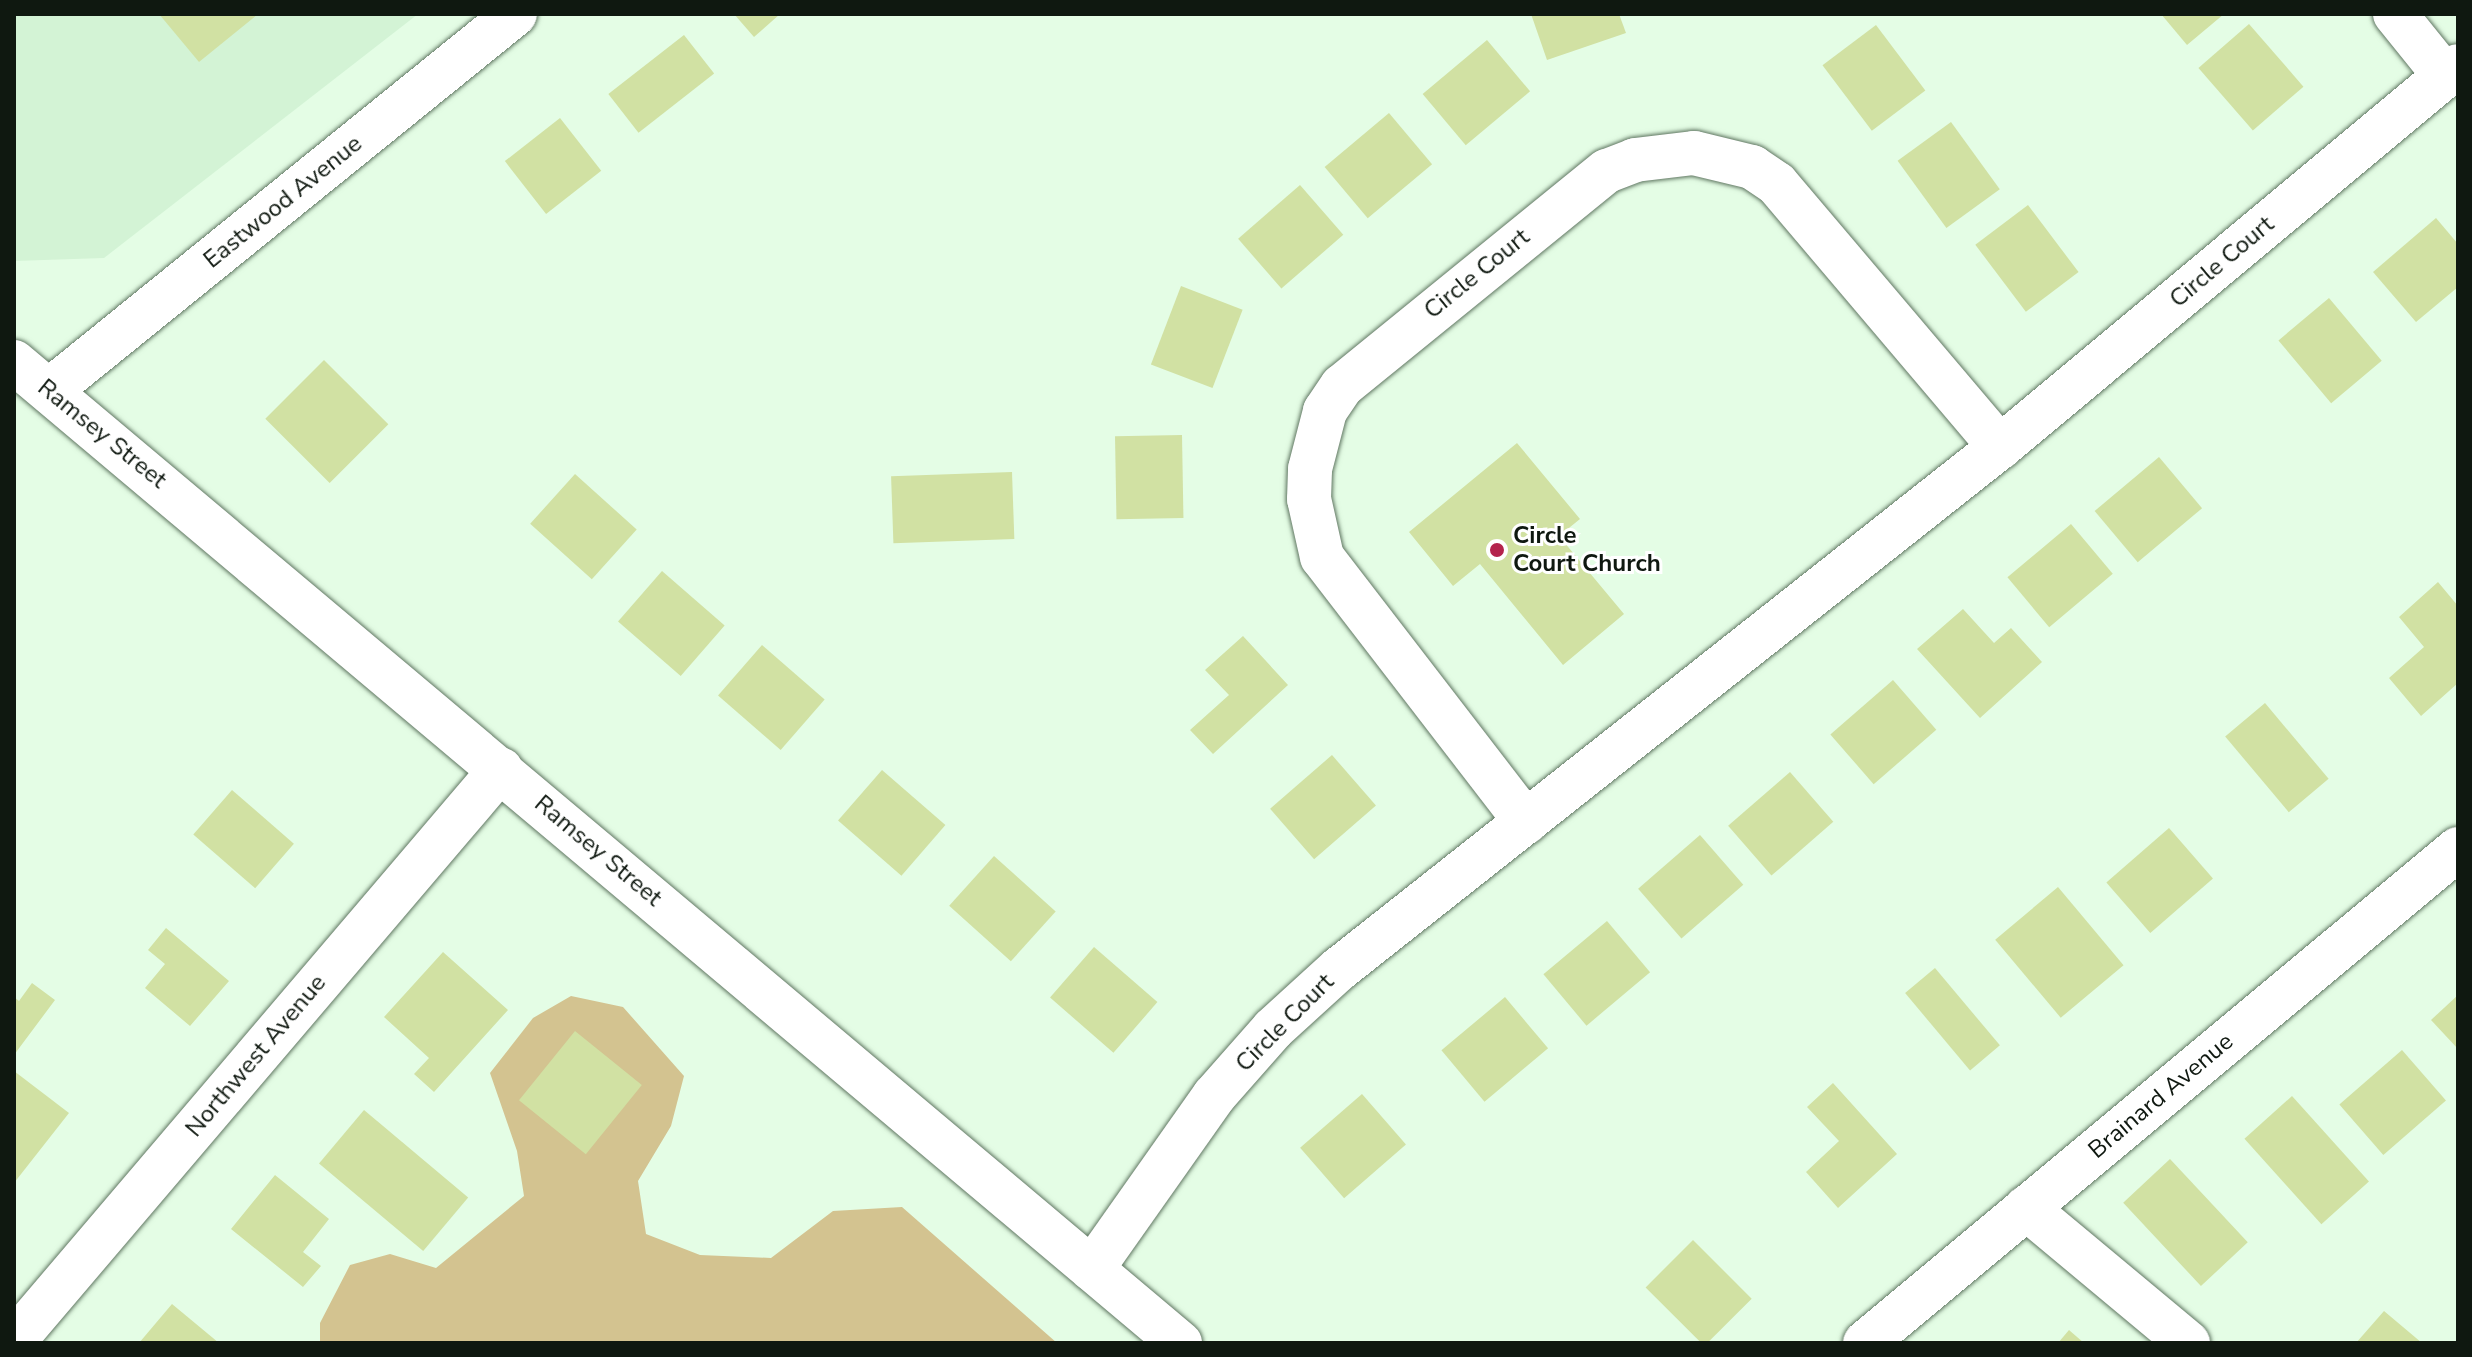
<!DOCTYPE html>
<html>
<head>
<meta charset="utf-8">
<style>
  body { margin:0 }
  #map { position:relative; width:2472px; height:1357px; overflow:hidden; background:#e4fde5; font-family:"Nunito Sans",sans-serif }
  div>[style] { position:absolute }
  .built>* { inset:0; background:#d3f3d5 }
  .green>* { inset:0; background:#d3c390 }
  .building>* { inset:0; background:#d1e1a3; transform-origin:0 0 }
  .roads { filter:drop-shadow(0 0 2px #607762) drop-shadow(0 0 2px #607762) }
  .minor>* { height:44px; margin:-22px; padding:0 22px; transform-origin:22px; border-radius:22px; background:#fff }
  .major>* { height:44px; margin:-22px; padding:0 22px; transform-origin:22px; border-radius:22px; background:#fff }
  .dots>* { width:22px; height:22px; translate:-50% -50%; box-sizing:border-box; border:4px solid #fff; border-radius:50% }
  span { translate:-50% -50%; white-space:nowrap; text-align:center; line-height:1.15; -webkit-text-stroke:6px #fff; paint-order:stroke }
  .street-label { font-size:24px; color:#0f1810 }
  .poi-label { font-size:24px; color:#0f1810; font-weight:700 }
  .left { translate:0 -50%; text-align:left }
  .frame { position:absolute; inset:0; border:16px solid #0f1810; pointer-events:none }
</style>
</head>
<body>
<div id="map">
  <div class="built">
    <i style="clip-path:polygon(14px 14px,418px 14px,104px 258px,14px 261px)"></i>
  </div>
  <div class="green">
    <i style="clip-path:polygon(571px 996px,623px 1007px,684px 1076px,671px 1126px,638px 1181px,646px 1234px,700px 1255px,771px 1258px,833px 1211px,902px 1207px,1057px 1343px,320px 1343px,320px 1323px,350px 1265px,390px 1254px,436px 1268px,524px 1196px,517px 1151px,490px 1073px,533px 1018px)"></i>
  </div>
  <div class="building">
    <i style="clip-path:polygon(159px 14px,258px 14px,199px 62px)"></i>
    <i style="clip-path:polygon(734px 14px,780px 14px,754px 37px)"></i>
    <i style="clip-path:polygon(1531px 14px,1619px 14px,1626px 33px,1547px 60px)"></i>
    <i style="clip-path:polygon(2161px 14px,2224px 14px,2187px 45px)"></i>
    <i style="left:2249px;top:24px;width:83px;height:67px;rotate:49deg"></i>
    <i style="left:1876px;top:25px;width:82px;height:67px;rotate:53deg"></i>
    <i style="left:684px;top:35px;width:49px;height:96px;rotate:52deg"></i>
    <i style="left:1487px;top:40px;width:67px;height:84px;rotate:50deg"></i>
    <i style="left:1389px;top:113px;width:67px;height:84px;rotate:50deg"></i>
    <i style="left:560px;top:118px;width:67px;height:70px;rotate:52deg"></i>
    <i style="left:1951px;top:122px;width:83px;height:66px;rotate:54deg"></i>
    <i style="left:1300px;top:185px;width:66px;height:82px;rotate:49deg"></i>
    <i style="left:2028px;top:205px;width:84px;height:66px;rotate:53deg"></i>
    <i style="clip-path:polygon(2436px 218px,2458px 244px,2458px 287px,2416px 322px,2373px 272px)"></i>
    <i style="left:1181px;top:286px;width:66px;height:84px;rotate:21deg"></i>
    <i style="left:2329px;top:298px;width:82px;height:66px;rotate:50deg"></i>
    <i style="left:324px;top:360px;width:91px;height:83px;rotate:45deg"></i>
    <i style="left:1182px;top:435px;width:83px;height:67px;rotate:89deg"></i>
    <i style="clip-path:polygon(1517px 443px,1580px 519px,1559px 536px,1624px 614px,1563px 665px,1480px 564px,1453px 586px,1409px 532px)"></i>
    <i style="left:2159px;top:457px;width:67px;height:84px;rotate:50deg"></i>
    <i style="left:1012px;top:472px;width:67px;height:121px;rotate:88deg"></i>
    <i style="left:575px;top:474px;width:83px;height:67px;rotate:42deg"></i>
    <i style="left:2071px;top:524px;width:65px;height:83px;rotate:50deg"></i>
    <i style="left:662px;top:571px;width:83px;height:67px;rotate:41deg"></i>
    <i style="clip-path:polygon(2438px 582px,2458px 606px,2458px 683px,2421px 716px,2389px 678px,2424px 647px,2399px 617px)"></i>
    <i style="clip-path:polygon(1963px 609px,1994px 643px,2011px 628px,2042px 662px,1980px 718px,1917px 649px)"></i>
    <i style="clip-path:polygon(1243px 636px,1288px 685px,1213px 754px,1190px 730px,1229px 695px,1205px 670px)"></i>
    <i style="left:762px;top:645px;width:83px;height:67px;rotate:41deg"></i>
    <i style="left:1893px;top:680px;width:66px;height:83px;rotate:49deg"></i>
    <i style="left:2265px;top:703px;width:99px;height:52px;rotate:50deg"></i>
    <i style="left:1332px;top:755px;width:67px;height:82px;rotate:49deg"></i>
    <i style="left:882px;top:770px;width:84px;height:67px;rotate:41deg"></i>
    <i style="left:1790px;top:772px;width:66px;height:82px;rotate:49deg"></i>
    <i style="left:232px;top:790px;width:82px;height:59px;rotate:41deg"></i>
    <i style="left:2169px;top:828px;width:67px;height:83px;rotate:49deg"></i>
    <i style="left:1700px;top:835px;width:66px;height:82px;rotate:49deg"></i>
    <i style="left:994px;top:856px;width:83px;height:67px;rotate:42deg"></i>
    <i style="left:2058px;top:887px;width:102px;height:82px;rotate:50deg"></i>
    <i style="left:1607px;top:921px;width:67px;height:83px;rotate:50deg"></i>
    <i style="clip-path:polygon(166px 928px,229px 981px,190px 1026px,145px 988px,165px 964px,148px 950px)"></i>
    <i style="left:1094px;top:947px;width:84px;height:67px;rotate:41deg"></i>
    <i style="clip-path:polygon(443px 952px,508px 1010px,434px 1092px,414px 1074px,429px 1058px,384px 1017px)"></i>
    <i style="left:1935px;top:968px;width:101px;height:39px;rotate:50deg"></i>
    <i style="clip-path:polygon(32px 983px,55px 1000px,14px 1055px,14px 997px,19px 1001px)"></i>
    <i style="clip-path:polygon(2458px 995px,2458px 1049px,2431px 1020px)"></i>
    <i style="left:1505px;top:997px;width:67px;height:83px;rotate:50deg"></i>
    <i style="left:575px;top:1031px;width:86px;height:89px;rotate:39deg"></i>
    <i style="left:2402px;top:1050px;width:67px;height:83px;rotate:49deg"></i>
    <i style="clip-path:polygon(14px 1071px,69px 1113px,14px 1183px)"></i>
    <i style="clip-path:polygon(1833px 1083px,1897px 1154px,1838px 1208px,1806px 1172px,1839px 1141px,1807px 1107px)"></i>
    <i style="left:1362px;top:1094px;width:67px;height:82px;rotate:49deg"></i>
    <i style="left:2292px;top:1096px;width:115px;height:64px;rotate:48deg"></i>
    <i style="left:364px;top:1110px;width:136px;height:70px;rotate:40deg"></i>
    <i style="left:2170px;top:1159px;width:114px;height:64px;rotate:47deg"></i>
    <i style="clip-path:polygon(275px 1175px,329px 1219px,303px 1252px,321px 1266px,303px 1287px,231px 1229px)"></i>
    <i style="left:1693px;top:1240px;width:83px;height:67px;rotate:45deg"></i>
    <i style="clip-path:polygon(172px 1304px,219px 1343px,139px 1343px)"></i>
    <i style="clip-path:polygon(2384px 1311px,2422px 1343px,2356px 1343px)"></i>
    <i style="clip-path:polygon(2069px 1330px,2084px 1343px,2058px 1343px)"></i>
  </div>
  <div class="roads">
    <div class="minor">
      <i style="left:2395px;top:14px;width:80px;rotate:51.1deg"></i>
      <i style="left:2445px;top:76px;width:16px;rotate:-38deg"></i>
      <i style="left:50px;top:390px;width:598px;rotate:-38.96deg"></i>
      <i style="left:1526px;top:822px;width:334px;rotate:-127.6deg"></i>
      <i style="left:1322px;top:557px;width:59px;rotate:-102.6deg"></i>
      <i style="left:1309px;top:499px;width:30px;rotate:-88deg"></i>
      <i style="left:1310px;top:469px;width:60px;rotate:-75.5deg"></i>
      <i style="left:1325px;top:411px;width:30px;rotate:-56deg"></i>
      <i style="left:1342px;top:386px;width:341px;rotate:-39.1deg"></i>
      <i style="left:1607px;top:171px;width:30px;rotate:-21deg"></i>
      <i style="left:1635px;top:160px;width:59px;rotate:-6.8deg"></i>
      <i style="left:1694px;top:153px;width:60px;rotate:13.6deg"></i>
      <i style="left:1752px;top:167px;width:30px;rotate:34deg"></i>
      <i style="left:1777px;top:184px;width:345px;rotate:49.7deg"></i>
      <i style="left:2026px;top:1208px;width:211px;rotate:39.8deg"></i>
      <i style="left:1092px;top:1269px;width:212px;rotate:-54.8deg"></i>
      <i style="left:1214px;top:1096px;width:89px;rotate:-48.6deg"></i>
      <i style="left:1273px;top:1029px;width:89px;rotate:-42.3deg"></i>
      <i style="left:1339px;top:969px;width:842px;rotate:-38.3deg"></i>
      <i style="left:2000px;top:447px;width:579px;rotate:-39.82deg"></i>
      <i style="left:19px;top:1335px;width:743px;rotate:-49.58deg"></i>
      <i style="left:1865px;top:1343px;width:772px;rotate:-39.8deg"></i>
    </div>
    <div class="major">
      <i style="left:14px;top:362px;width:1524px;rotate:40.08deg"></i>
    </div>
  </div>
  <div class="dots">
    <i style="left:1497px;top:550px;background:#b4234c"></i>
  </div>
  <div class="street-label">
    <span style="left:283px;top:202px;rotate:-39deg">Eastwood Avenue</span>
    <span style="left:2222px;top:262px;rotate:-40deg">Circle Court</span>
    <span style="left:1477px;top:274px;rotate:-39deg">Circle Court</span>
    <span style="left:102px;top:434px;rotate:39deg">Ramsey Street</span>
    <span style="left:598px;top:851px;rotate:40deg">Ramsey Street</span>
    <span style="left:1285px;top:1023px;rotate:-45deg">Circle Court</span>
    <span style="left:256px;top:1056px;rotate:-50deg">Northwest Avenue</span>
    <span style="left:2161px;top:1096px;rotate:-40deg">Brainard Avenue</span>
  </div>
  <div class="poi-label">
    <span class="left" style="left:1513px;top:550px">Circle<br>Court Church</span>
  </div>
  <div class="frame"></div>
</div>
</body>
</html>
